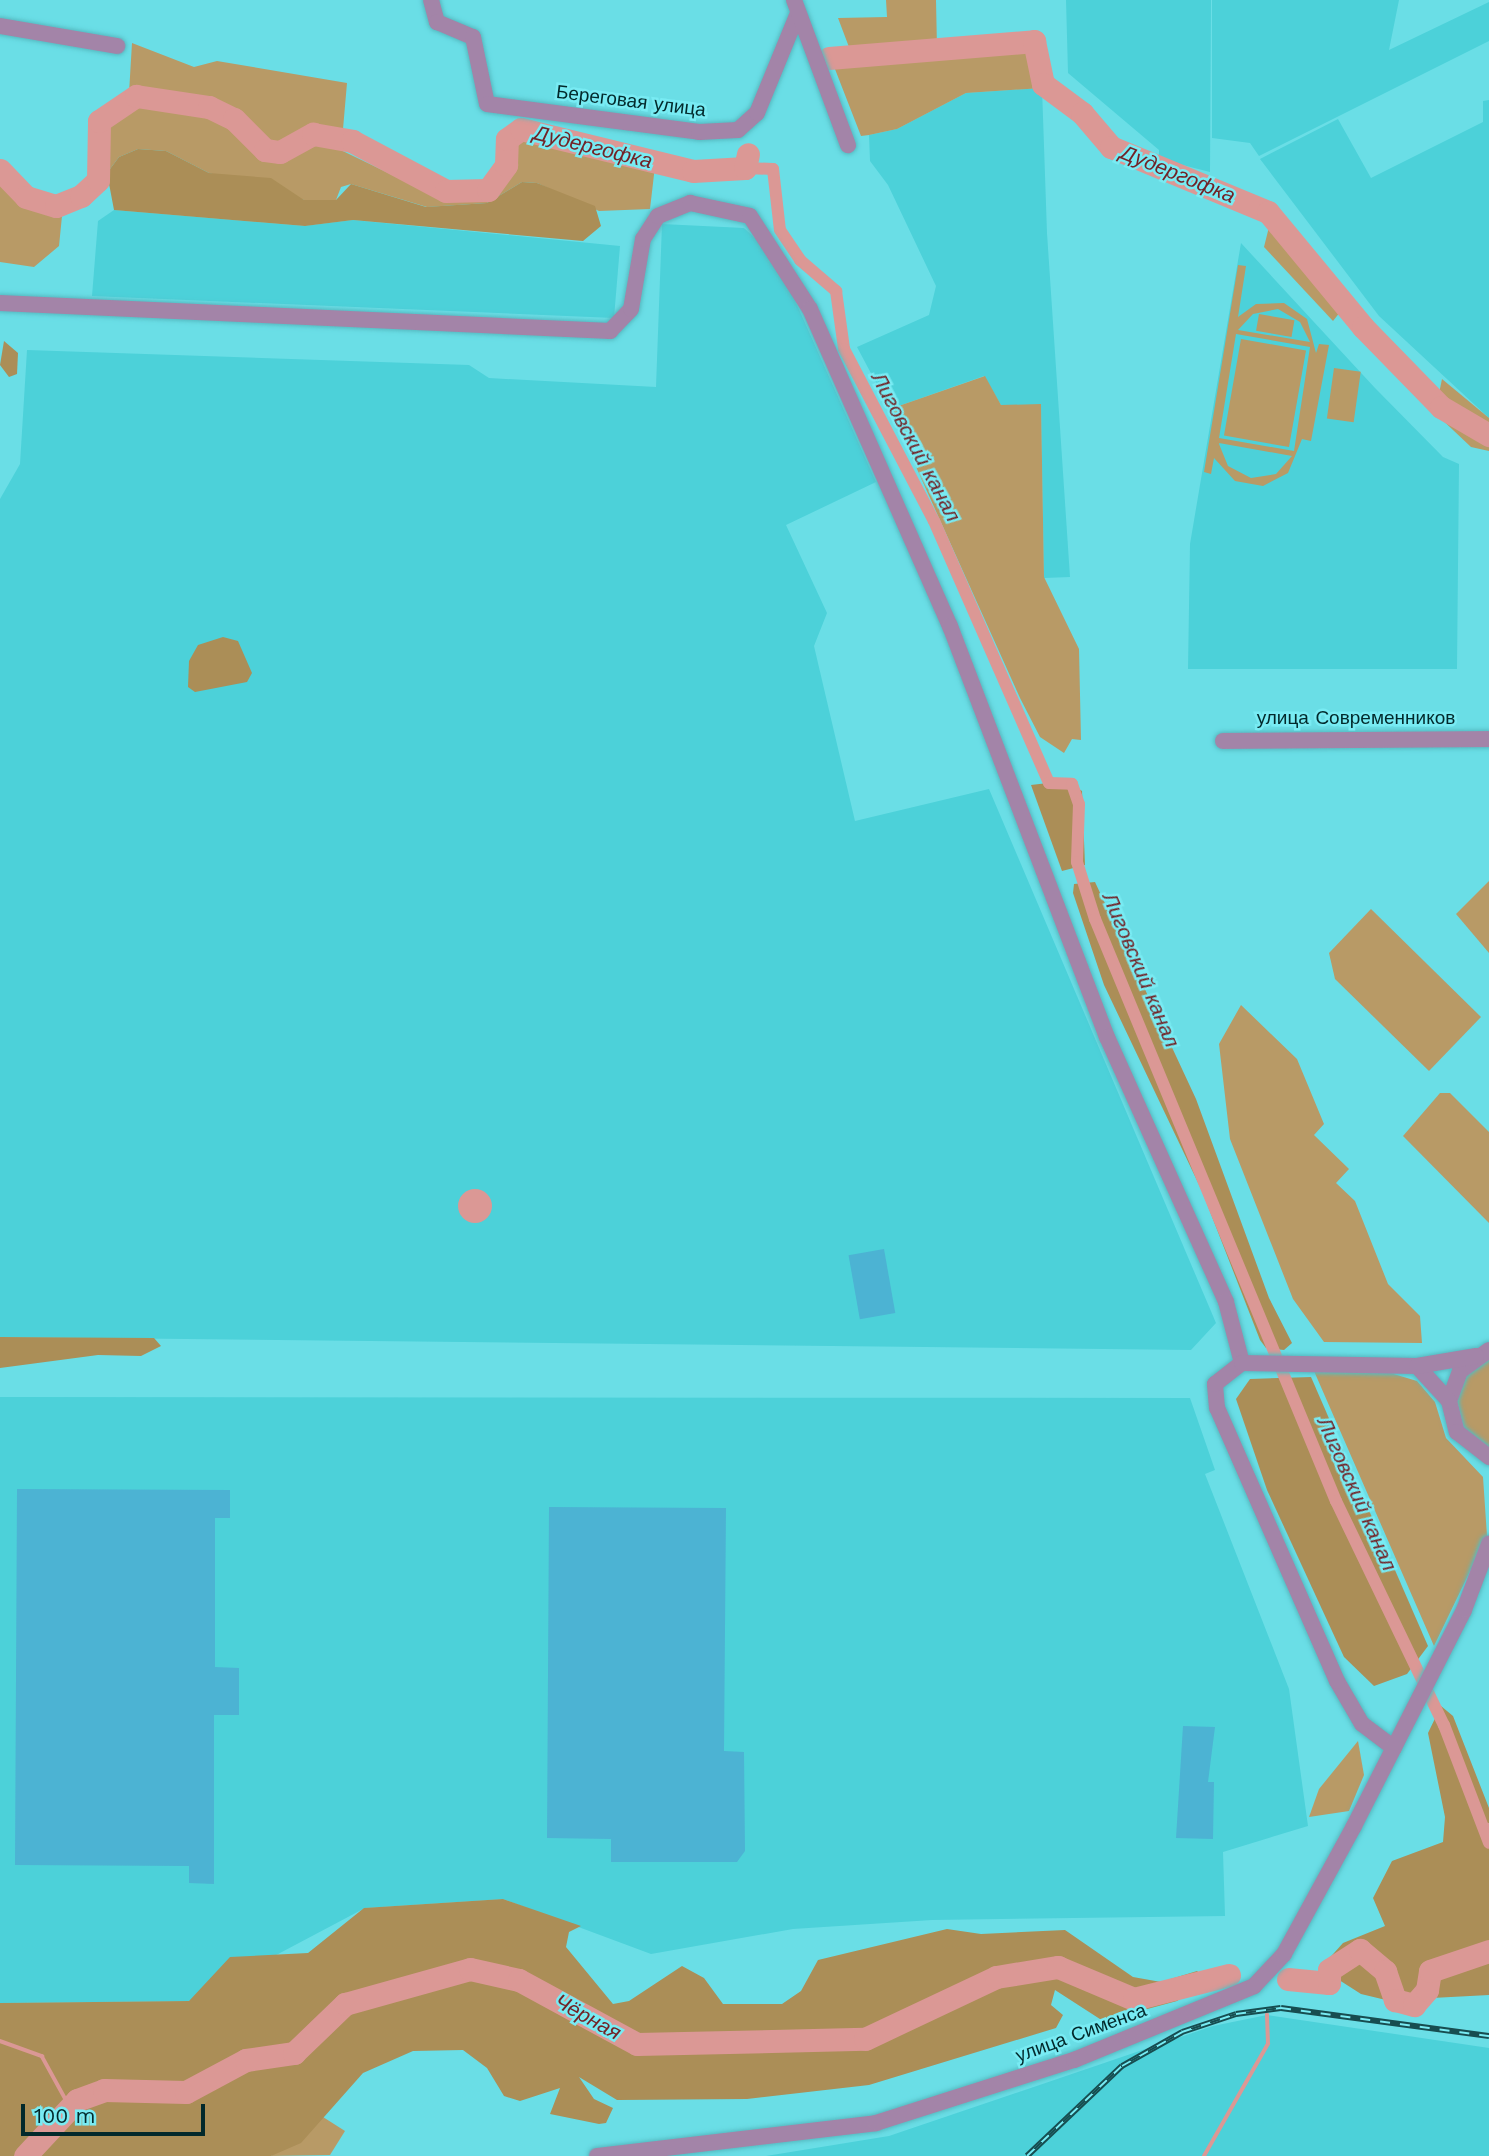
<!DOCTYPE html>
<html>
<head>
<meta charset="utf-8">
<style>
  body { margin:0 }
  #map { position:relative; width:1489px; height:2156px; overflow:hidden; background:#6adee6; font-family:"Work Sans",sans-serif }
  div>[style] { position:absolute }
  .built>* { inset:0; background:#4cd1d9 }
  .green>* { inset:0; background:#b89a66; transform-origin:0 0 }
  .forest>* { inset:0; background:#ab8e57 }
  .water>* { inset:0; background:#db9895 }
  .round { border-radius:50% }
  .stream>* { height:3.5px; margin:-1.75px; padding:0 1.75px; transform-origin:1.75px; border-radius:1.75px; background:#db9895 }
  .canal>* { height:12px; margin:-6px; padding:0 6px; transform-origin:6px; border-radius:6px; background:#db9895 }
  .river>* { height:23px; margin:-11.5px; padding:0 11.5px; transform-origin:11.5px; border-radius:11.5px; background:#db9895 }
  .building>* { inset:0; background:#4cb3d3; transform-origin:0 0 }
  .roads { filter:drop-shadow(0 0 2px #55bac1) drop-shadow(0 0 2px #55bac1) }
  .minor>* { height:16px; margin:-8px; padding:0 8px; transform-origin:8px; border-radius:8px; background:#a384a8 }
  .rail>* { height:6px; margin-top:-3px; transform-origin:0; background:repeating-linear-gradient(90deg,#78ebf3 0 10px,#174d50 0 20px); box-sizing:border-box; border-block:2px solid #174d50 }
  span { translate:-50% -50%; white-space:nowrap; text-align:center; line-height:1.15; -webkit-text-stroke:5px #78ebf3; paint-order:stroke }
  .street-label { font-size:19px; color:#02292b }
  .water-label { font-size:21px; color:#722327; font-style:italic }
  .scale { position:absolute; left:21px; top:2104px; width:184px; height:32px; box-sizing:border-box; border:4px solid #02292b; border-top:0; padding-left:9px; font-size:21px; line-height:24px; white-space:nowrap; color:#02292b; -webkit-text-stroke:5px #78ebf3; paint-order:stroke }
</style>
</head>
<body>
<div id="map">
  <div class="built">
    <i style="clip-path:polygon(1066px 0,1211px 0,1210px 172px,1159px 159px,1159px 150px,1068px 73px)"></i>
    <i style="clip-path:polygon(1212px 0,1399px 0,1389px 50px,1489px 2px,1489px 41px,1259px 156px,1250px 143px,1212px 138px)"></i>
    <i style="clip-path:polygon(1042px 88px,1047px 233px,1070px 577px,1044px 578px,1041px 405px,1001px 405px,984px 376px,890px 409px,857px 347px,929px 315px,936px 286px,888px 185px,870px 161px,869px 135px,897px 129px,966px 93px)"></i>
    <i style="clip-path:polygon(1489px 100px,1489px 418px,1379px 316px,1260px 159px,1338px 119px,1371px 178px,1483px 122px,1483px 101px)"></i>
    <i style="clip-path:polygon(114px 210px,304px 226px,353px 220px,620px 246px,614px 318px,92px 296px,98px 221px)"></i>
    <i style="clip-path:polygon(662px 224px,744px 228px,776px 258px,876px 482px,786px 525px,827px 613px,814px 646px,855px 821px,989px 789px,1216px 1323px,1191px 1350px,0 1337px,0 499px,20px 464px,27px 350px,469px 365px,489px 378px,656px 387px)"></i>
    <i style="clip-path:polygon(1241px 243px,1375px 388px,1443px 457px,1459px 464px,1457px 669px,1188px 669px,1190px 544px)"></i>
    <i style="clip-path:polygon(0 1397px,1190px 1398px,1215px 1470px,1205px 1474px,1289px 1689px,1308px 1826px,1223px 1852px,1225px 1916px,932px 1920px,793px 1929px,651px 1954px,503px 1899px,365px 1908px,189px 2001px,0 2003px)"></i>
    <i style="clip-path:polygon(1267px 2015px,1489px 2048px,1489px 2156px,766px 2156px,889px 2136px,1213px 2026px)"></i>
  </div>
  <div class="green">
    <i style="clip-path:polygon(886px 0,936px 0,937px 48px,852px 55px,838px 18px,887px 17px)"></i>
    <i style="clip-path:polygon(132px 43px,194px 67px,217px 61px,347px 83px,343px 129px,351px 134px,309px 129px,288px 146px,266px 145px,238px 117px,215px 106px,129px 93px)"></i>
    <i style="clip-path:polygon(1032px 47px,1042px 88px,966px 93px,897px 129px,869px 135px,861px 136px,833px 64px)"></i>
    <i style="clip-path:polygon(133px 102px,222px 118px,269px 158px,320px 140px,438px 197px,486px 197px,503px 185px,518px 141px,546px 137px,655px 166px,650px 209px,599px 211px,537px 183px,522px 182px,487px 203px,427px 207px,351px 184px,341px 187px,336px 200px,304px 200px,209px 173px,166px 151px,138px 149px,119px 157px,107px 173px,100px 170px,100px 151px,107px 128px)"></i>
    <i style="clip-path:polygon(0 175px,25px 200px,62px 216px,59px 246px,34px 267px,0 262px)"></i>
    <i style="clip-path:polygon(1271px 219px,1344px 307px,1333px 321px,1264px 247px)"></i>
    <i style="clip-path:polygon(evenodd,1238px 265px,1246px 266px,1238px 317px,1256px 304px,1284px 303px,1307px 319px,1316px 353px,1319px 344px,1329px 345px,1311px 441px,1302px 439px,1288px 473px,1263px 486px,1235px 481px,1214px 458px,1211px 474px,1204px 472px,1238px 265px,1278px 309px,1300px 322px,1310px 342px,1238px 330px,1253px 314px,1278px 309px,1238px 265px,1236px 334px,1310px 347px,1294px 451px,1219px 438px,1236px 334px,1238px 265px,1219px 444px,1219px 443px,1292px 456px,1276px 474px,1251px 478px,1228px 466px,1219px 444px)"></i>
    <i style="left:1259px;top:314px;width:36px;height:17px;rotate:10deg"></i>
    <i style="left:1241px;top:339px;width:66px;height:98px;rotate:10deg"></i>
    <i style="left:1334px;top:368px;width:27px;height:51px;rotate:8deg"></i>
    <i style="clip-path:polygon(985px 376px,1001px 405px,1041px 404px,1044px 577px,1079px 649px,1081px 740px,1072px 739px,1064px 753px,1040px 737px,1020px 698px,890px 409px)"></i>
    <i style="clip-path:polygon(1442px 379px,1489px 418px,1489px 451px,1471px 447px,1435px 413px)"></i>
    <i style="clip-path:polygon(1489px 881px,1489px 953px,1456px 914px)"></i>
    <i style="clip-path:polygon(1371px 909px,1481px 1017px,1429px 1071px,1335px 979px,1329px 953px)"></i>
    <i style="clip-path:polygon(1241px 1005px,1297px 1059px,1324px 1124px,1314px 1135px,1349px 1169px,1336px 1183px,1355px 1201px,1388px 1284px,1420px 1316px,1422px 1343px,1324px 1342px,1293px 1299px,1230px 1139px,1219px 1044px)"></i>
    <i style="clip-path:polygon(1440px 1093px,1450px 1093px,1489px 1132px,1489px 1223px,1403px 1136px)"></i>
    <i style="clip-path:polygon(1489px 1359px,1489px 1448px,1464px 1428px,1457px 1401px,1466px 1376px)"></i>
    <i style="clip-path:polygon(1314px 1371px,1387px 1372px,1417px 1381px,1435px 1402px,1446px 1438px,1483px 1477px,1487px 1536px,1434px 1646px)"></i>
    <i style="clip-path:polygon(1358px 1741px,1364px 1775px,1349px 1811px,1309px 1817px,1319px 1789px)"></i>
    <i style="clip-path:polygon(323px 2117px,345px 2131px,330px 2155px,271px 2156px)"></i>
  </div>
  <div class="forest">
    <i style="clip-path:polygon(138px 149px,166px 151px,209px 173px,271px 178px,304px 200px,336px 200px,351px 184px,426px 207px,487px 203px,522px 182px,537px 183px,595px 206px,601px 226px,583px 241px,353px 220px,305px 226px,114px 210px,107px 173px,119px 157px)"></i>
    <i style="clip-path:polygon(4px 341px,18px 353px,17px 374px,9px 377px,0 365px)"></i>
    <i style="clip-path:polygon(223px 637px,238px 641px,252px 673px,247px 682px,195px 692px,188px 687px,189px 661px,198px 645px)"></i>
    <i style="clip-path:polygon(1065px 781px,1082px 791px,1085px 865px,1062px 871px,1031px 785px)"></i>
    <i style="clip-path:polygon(1095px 882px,1196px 1099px,1269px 1298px,1292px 1343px,1284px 1350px,1266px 1348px,1260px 1340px,1202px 1191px,1104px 985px,1073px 893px,1074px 884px)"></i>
    <i style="clip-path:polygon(0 1337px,154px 1338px,161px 1346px,141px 1356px,98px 1355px,0 1368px)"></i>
    <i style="clip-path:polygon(1311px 1377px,1428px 1646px,1407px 1674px,1374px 1686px,1344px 1657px,1267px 1490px,1236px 1399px,1250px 1379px)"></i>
    <i style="clip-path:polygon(1441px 1706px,1453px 1716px,1489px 1808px,1489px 1995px,1432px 1998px,1415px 2007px,1361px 1994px,1325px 1971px,1325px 1963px,1343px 1943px,1385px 1926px,1373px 1898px,1392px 1861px,1443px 1842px,1445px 1817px,1428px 1733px)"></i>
    <i style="clip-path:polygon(503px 1899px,581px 1926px,569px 1932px,566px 1947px,613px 2004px,629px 2001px,682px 1966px,704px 1978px,723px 2004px,782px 2004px,801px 1991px,818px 1960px,947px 1929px,981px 1934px,1065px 1930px,1133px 1977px,1161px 1982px,1197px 1971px,1207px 1980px,1177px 2001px,1103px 2021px,1055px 1990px,1051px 2005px,1063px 2015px,1056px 2028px,869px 2085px,747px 2099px,617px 2100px,579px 2077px,594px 2099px,613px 2108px,606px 2123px,599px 2124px,550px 2114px,560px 2088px,520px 2101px,504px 2096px,487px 2068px,463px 2050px,413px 2051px,363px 2073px,301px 2143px,271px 2156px,0 2156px,0 2003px,189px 2001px,230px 1957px,308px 1953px,364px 1908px)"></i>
  </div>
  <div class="water">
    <i class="round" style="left:458px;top:1189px;width:34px;height:34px"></i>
  </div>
  <div class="stream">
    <i style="left:1481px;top:1824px;width:8px;rotate:7deg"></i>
    <i style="left:0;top:2041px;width:45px;rotate:19.7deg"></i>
    <i style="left:42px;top:2056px;width:58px;rotate:61.2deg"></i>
    <i style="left:1204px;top:2156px;width:129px;rotate:-60.3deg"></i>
    <i style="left:1268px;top:2044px;width:29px;rotate:-92deg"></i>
  </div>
  <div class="canal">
    <i style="left:745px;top:168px;width:28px;rotate:2deg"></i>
    <i style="left:773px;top:169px;width:61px;rotate:83.5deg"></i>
    <i style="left:780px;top:230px;width:36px;rotate:56deg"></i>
    <i style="left:800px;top:260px;width:48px;rotate:40.7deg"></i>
    <i style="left:836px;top:291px;width:59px;rotate:82.1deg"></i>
    <i style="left:844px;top:349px;width:194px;rotate:62.4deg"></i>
    <i style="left:934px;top:521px;width:286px;rotate:66.3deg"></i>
    <i style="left:1049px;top:783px;width:23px;rotate:2deg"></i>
    <i style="left:1072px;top:784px;width:21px;rotate:71deg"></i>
    <i style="left:1079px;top:804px;width:58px;rotate:92deg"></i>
    <i style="left:1077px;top:862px;width:60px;rotate:72.5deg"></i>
    <i style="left:1095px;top:919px;width:630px;rotate:67.51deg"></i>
    <i style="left:1336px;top:1501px;width:249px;rotate:64.3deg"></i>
    <i style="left:1444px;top:1725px;width:126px;rotate:69.1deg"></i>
  </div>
  <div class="river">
    <i style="left:829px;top:58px;width:206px;rotate:-4.7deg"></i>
    <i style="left:1034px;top:41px;width:44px;rotate:78.2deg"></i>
    <i style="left:1043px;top:84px;width:49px;rotate:36.6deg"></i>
    <i style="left:1082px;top:113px;width:45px;rotate:49.5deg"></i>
    <i style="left:1111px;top:147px;width:170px;rotate:22.5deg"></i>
    <i style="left:1268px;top:212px;width:149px;rotate:50.4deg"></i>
    <i style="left:1363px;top:327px;width:112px;rotate:45.7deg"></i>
    <i style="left:1441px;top:407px;width:56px;rotate:30.3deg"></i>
    <i style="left:0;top:170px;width:37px;rotate:46deg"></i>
    <i style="left:26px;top:197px;width:31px;rotate:17deg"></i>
    <i style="left:56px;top:206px;width:27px;rotate:-22deg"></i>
    <i style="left:81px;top:196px;width:23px;rotate:-43deg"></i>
    <i style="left:98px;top:180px;width:59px;rotate:-89deg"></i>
    <i style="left:99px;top:121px;width:45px;rotate:-34deg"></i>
    <i style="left:136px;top:96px;width:74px;rotate:8.6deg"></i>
    <i style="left:209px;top:107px;width:28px;rotate:26deg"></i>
    <i style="left:234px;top:119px;width:44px;rotate:45deg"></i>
    <i style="left:265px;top:150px;width:15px;rotate:8deg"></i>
    <i style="left:280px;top:152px;width:38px;rotate:-29deg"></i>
    <i style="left:313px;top:134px;width:40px;rotate:10deg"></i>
    <i style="left:352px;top:141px;width:106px;rotate:28deg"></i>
    <i style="left:446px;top:191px;width:42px;rotate:-1.4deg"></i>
    <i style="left:488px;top:190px;width:31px;rotate:-54deg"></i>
    <i style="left:506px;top:165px;width:26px;rotate:-88deg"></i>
    <i style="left:507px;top:139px;width:17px;rotate:-36deg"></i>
    <i style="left:521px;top:129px;width:177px;rotate:13.7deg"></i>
    <i style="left:693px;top:171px;width:52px;rotate:-3.3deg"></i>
    <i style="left:745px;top:168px;width:14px;rotate:-78deg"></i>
    <i style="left:1288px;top:1979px;width:41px;rotate:5.6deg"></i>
    <i style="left:1329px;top:1983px;width:13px;rotate:-90deg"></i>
    <i style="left:1329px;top:1970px;width:37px;rotate:-33deg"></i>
    <i style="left:1360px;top:1950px;width:33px;rotate:40deg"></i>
    <i style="left:1385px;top:1971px;width:31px;rotate:71deg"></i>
    <i style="left:1395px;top:2000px;width:20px;rotate:15deg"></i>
    <i style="left:1414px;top:2005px;width:20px;rotate:-49deg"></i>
    <i style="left:1427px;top:1990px;width:19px;rotate:-81deg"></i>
    <i style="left:1430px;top:1971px;width:62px;rotate:-18.7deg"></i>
    <i style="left:25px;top:2156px;width:76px;rotate:-47.1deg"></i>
    <i style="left:77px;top:2100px;width:29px;rotate:-20deg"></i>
    <i style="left:104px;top:2090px;width:82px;rotate:1.4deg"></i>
    <i style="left:186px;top:2092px;width:68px;rotate:-28.1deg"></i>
    <i style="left:246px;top:2060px;width:49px;rotate:-8.3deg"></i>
    <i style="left:294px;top:2053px;width:71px;rotate:-43.9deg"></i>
    <i style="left:345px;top:2004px;width:130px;rotate:-15.6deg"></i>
    <i style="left:470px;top:1969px;width:50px;rotate:12.7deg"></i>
    <i style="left:519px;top:1980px;width:134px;rotate:28.5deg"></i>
    <i style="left:637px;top:2044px;width:228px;rotate:-1.3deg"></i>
    <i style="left:865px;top:2039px;width:145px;rotate:-25.3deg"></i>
    <i style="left:996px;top:1977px;width:63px;rotate:-9.2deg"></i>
    <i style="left:1058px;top:1967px;width:82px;rotate:22.8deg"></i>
    <i style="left:1134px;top:1999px;width:98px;rotate:-14.2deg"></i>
  </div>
  <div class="building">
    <i style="left:884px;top:1249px;width:65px;height:36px;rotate:80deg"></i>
    <i style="clip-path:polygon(17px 1489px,230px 1490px,230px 1518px,215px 1518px,215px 1667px,239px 1668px,239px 1715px,214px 1715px,214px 1884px,189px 1883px,189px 1866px,15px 1865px)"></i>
    <i style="clip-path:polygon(549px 1507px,726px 1508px,724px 1751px,744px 1752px,745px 1851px,737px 1862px,611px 1862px,611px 1839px,547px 1838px)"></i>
    <i style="clip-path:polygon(1183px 1726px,1215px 1727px,1208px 1782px,1214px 1782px,1213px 1839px,1176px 1838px)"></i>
  </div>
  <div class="roads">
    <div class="minor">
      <i style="left:431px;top:0;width:23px;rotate:75deg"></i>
      <i style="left:437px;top:22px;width:39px;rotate:23deg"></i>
      <i style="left:473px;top:37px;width:68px;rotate:78.2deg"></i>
      <i style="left:487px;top:104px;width:214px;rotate:7.5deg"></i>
      <i style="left:699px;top:132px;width:39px;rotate:-3deg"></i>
      <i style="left:738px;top:130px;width:25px;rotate:-42deg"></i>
      <i style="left:757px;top:113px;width:108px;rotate:-67.7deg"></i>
      <i style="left:794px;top:0;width:155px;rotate:69.6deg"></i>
      <i style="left:0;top:26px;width:119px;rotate:9.7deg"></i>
      <i style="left:0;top:303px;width:611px;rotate:2.63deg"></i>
      <i style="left:610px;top:331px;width:30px;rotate:-46deg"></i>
      <i style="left:631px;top:309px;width:71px;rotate:-80.3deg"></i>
      <i style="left:643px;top:239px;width:27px;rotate:-57deg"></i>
      <i style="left:658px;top:216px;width:35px;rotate:-22deg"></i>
      <i style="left:690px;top:203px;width:61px;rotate:12.2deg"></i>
      <i style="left:750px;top:216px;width:111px;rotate:57.2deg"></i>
      <i style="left:810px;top:309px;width:347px;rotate:66.2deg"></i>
      <i style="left:950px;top:626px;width:440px;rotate:69.1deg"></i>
      <i style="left:1107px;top:1037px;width:290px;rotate:65.8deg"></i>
      <i style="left:1226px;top:1302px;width:63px;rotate:75.3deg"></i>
      <i style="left:1223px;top:741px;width:266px;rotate:-0.4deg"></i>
      <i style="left:1489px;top:1350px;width:36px;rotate:144deg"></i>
      <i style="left:1460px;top:1371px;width:32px;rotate:110deg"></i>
      <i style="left:1449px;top:1401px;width:32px;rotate:76deg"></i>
      <i style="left:1457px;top:1432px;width:41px;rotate:38deg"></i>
      <i style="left:1417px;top:1366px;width:47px;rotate:47.6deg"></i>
      <i style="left:1394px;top:1748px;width:40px;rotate:-143deg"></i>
      <i style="left:1362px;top:1724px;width:50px;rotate:-120.2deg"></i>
      <i style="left:1337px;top:1681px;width:298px;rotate:-113.7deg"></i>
      <i style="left:1217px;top:1408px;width:24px;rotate:-95deg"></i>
      <i style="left:1215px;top:1384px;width:34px;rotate:-38deg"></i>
      <i style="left:1242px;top:1363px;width:175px;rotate:1deg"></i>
      <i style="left:1417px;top:1366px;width:60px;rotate:-9.6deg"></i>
      <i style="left:597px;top:2156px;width:281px;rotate:-6.7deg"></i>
      <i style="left:876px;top:2123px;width:208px;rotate:-17.7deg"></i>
      <i style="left:1074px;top:2060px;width:195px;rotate:-22.3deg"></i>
      <i style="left:1254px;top:1986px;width:44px;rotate:-46.8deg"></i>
      <i style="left:1284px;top:1954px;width:146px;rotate:-61.3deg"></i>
      <i style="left:1354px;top:1826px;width:242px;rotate:-63deg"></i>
      <i style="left:1464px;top:1610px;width:71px;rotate:-69.3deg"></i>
    </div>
  </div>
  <div class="rail">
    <i style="left:1027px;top:2156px;width:131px;rotate:-43.5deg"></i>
    <i style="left:1122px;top:2066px;width:69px;rotate:-29.5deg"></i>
    <i style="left:1182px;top:2032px;width:57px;rotate:-18.4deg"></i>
    <i style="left:1236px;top:2014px;width:45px;rotate:-7.6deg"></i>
    <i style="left:1281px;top:2008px;width:210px;rotate:7.7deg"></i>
  </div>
  <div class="street-label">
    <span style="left:631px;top:101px;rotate:7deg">Береговая улица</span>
    <span style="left:1356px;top:718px">улица Современников</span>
    <span style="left:1081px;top:2033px;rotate:-20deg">улица Сименса</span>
  </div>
  <div class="water-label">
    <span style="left:593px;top:147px;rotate:14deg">Дудергофка</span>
    <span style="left:1178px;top:174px;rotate:22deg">Дудергофка</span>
    <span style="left:916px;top:447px;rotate:62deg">Лиговский канал</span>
    <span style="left:1141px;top:970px;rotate:67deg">Лиговский канал</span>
    <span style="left:1357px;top:1494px;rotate:66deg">Лиговский канал</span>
    <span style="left:588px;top:2017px;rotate:29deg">Чёрная</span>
  </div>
  <div class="scale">100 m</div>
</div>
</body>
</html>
